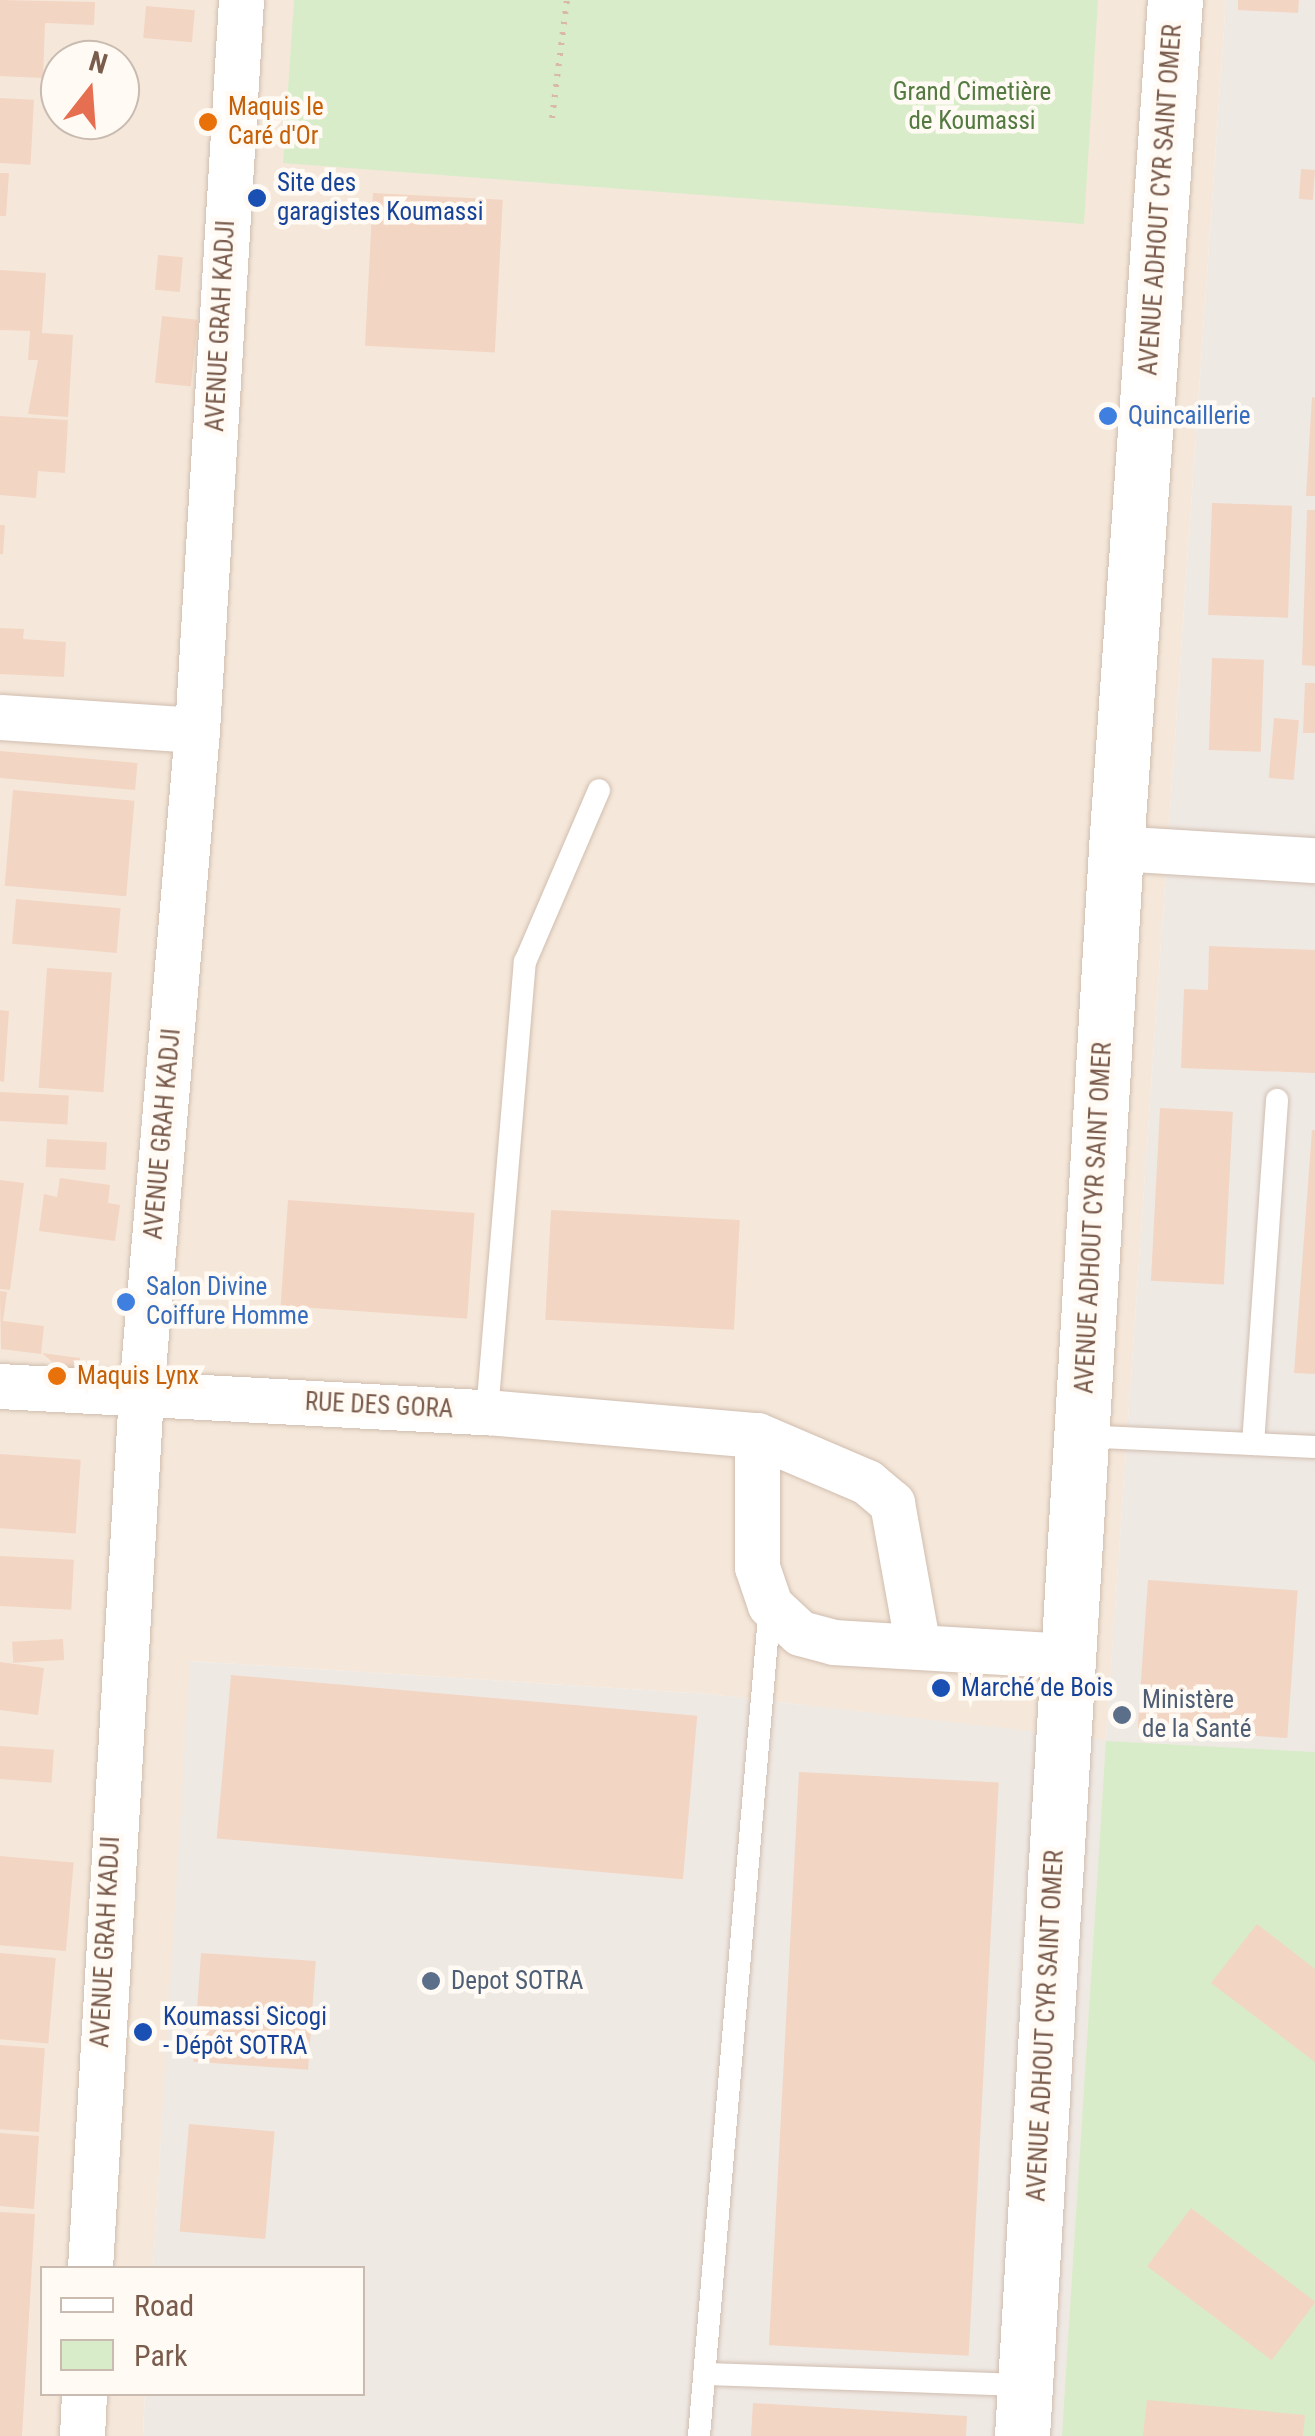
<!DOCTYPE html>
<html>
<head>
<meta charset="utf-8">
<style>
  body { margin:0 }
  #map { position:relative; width:1315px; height:2436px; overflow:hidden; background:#fdf6ec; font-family:"Roboto Condensed",sans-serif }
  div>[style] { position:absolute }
  .residential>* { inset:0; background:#f5e8da }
  .industrial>* { inset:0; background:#efe9e4 }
  .green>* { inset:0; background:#d8ecc9 }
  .building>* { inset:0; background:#f3d5c3; transform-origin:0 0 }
  .path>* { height:6px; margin-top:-3px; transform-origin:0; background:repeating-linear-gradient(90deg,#d9b8a5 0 2.5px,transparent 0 10.5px) }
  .roads { filter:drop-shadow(0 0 2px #d1beb0) drop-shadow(0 0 2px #d1beb0) }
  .service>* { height:22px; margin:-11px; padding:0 11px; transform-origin:11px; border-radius:11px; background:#fff }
  .minor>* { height:45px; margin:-22.5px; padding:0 22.5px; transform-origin:22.5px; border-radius:22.5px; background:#fff }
  .tertiary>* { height:55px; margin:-27.5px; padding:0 27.5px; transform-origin:27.5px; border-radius:27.5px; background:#fff }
  .dots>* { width:28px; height:28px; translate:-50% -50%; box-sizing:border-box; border:5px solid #fffaf3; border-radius:50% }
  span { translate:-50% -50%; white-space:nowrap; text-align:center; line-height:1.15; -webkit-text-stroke:9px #fffaf3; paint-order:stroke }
  .park-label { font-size:25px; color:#537a41 }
  .food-label { font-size:25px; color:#c56008 }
  .left { translate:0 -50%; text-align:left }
  .transit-label { font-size:25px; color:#164399 }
  .street-label { font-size:25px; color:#7a5c4d }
  .shop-label { font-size:25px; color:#366cbe }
  .service-label { font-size:25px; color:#4e5e75 }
  .legend { position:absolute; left:40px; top:2266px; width:325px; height:130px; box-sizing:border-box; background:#fffaf3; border:2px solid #cabbb1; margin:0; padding:12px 18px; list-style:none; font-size:30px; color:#7a5c4d }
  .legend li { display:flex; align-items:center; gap:20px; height:50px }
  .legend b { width:50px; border:2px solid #cabbb1 }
  .north { position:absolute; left:40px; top:40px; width:100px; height:100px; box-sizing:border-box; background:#fffaf3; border:2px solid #cabbb1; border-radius:50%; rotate:17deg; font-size:28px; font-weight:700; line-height:40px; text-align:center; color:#7a5c4d }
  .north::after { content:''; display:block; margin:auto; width:35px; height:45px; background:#e76f51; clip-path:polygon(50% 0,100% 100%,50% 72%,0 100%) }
</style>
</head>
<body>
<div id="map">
  <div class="residential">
    <i style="clip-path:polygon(evenodd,0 0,1226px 0,1106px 1741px,709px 1694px,191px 1661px,153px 2268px,42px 2268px,42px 2394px,145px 2394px,143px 2436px,0 2436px,0 0,60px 60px,120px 60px,120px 120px,60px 120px,60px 60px)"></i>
  </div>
  <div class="industrial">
    <i style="clip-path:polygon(1226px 0,1315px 0,1315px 2436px,143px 2436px,145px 2394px,362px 2394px,362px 2268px,153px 2268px,190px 1661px,709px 1694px,1106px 1740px)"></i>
  </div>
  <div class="green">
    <i style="clip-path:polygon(294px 0,1098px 0,1084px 224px,283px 163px)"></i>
    <i style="clip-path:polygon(1106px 1741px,1315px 1752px,1315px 2436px,1062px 2436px)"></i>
  </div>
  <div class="building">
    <i style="clip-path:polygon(0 0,95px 2px,94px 25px,45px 23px,43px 78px,0 76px)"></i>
    <i style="clip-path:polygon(1238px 0,1299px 0,1298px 13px,1238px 10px)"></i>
    <i style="left:146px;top:6px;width:49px;height:32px;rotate:5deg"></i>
    <i style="left:0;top:98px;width:34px;height:65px;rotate:3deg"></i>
    <i style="left:1301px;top:169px;width:14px;height:30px;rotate:4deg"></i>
    <i style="clip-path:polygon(0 173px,9px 173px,6px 216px,0 216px)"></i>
    <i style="left:373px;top:193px;width:130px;height:153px;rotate:3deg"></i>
    <i style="left:158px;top:255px;width:25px;height:35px;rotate:5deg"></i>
    <i style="clip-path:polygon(0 270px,46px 273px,42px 333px,73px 335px,68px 417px,28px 414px,38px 360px,28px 360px,30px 331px,0 330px)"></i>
    <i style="left:162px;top:316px;width:36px;height:67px;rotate:6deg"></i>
    <i style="clip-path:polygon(1312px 397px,1315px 398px,1315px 496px,1306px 496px)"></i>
    <i style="clip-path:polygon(0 416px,68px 420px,65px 473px,38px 471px,36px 498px,0 495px)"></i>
    <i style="left:1212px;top:503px;width:80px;height:112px;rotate:2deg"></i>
    <i style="clip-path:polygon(1307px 510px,1315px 510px,1315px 666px,1302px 665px)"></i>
    <i style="clip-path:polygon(0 525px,5px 525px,3px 554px,0 554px)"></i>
    <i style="clip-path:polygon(0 628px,24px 629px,23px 639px,66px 642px,64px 677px,0 674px)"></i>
    <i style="left:1212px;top:658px;width:52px;height:92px;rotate:2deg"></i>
    <i style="clip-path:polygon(1305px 683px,1315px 683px,1315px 733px,1303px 733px)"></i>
    <i style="left:1274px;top:718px;width:25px;height:60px;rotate:5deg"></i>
    <i style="left:0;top:751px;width:138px;height:27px;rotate:5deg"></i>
    <i style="left:13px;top:790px;width:122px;height:96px;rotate:5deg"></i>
    <i style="left:16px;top:899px;width:105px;height:45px;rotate:5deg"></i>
    <i style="clip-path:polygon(1209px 946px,1315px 950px,1315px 1073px,1181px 1068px,1184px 989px,1208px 990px)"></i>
    <i style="left:47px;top:968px;width:65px;height:120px;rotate:4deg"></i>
    <i style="clip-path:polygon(0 1010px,9px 1011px,4px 1082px,0 1081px)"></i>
    <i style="left:0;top:1092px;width:69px;height:29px;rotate:3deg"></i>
    <i style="left:1160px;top:1108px;width:73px;height:173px;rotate:3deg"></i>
    <i style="clip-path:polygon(1312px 1130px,1315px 1130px,1315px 1374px,1294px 1373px)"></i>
    <i style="left:47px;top:1139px;width:60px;height:28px;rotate:3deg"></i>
    <i style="clip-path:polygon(60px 1178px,110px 1185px,108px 1203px,120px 1205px,115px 1241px,39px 1231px,44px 1194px,57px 1197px)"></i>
    <i style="clip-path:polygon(0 1180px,24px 1183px,10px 1290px,0 1289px)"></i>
    <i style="left:288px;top:1200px;width:187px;height:106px;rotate:4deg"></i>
    <i style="left:551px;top:1210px;width:189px;height:110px;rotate:3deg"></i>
    <i style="clip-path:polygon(0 1291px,7px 1292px,3px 1321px,44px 1326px,41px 1354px,1px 1349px)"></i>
    <i style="clip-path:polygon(42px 1353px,80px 1358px,76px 1383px)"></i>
    <i style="left:0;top:1454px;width:81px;height:74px;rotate:4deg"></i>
    <i style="left:0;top:1556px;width:74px;height:50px;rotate:3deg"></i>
    <i style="left:1148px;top:1580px;width:150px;height:148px;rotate:4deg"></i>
    <i style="left:63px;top:1639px;width:21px;height:51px;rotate:87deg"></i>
    <i style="clip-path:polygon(0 1662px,44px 1668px,38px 1715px,0 1710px)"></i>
    <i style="left:231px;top:1675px;width:468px;height:164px;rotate:5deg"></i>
    <i style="left:0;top:1746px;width:54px;height:33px;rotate:4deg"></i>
    <i style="left:799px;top:1772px;width:200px;height:574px;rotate:3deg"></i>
    <i style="left:0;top:1856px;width:74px;height:89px;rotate:5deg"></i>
    <i style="clip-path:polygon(1257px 1924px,1315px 1969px,1315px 2062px,1211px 1983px)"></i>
    <i style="left:0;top:1953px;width:56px;height:86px;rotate:5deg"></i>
    <i style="left:201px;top:1953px;width:115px;height:109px;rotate:4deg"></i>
    <i style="left:0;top:2045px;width:45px;height:84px;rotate:4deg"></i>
    <i style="left:189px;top:2124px;width:86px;height:108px;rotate:5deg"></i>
    <i style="clip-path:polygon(0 2133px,39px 2136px,34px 2209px,0 2206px)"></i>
    <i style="left:1191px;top:2208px;width:156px;height:73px;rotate:37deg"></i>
    <i style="clip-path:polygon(0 2212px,35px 2214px,22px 2436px,0 2436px)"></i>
    <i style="clip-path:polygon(1147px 2400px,1305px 2415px,1303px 2436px,1143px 2436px)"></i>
    <i style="clip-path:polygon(753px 2403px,967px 2416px,966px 2436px,751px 2436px)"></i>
  </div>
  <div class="path">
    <i style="left:552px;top:118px;width:119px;rotate:-82.8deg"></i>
  </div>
  <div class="roads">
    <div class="service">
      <i style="left:487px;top:1412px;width:452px;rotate:-85.2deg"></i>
      <i style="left:525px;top:962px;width:187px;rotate:-66.7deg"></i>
      <i style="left:1080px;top:1436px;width:235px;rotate:2.7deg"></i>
      <i style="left:1253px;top:1444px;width:345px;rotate:-86deg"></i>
      <i style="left:704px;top:2374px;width:321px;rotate:2deg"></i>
      <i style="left:699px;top:2436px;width:834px;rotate:-85.12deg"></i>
    </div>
    <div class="minor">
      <i style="left:0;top:717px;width:197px;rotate:3.8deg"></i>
      <i style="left:1116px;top:848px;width:199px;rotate:3.5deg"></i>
      <i style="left:0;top:1386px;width:488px;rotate:3.1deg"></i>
      <i style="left:487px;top:1412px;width:271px;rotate:4.9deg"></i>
      <i style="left:757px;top:1435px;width:120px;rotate:23.1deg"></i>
      <i style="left:867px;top:1482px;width:33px;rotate:40deg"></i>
      <i style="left:892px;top:1503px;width:141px;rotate:79.8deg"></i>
      <i style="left:757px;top:1435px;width:132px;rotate:90deg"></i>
      <i style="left:757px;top:1567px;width:40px;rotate:71.1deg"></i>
      <i style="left:770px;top:1605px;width:41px;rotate:43deg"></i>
      <i style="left:800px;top:1633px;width:35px;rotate:15deg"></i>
      <i style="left:834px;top:1642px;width:233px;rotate:3.4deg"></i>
      <i style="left:90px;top:2268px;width:876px;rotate:-86.66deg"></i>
      <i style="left:141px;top:1393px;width:665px;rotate:-85.17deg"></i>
      <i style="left:197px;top:730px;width:731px;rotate:-86.55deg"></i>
      <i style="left:82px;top:2436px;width:42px;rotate:-87.3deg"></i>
    </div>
    <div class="tertiary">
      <i style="left:1022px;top:2436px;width:1591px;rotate:-86.61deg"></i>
      <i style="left:1116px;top:848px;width:850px;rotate:-86.02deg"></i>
    </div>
  </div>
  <div class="dots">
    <i style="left:208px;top:122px;background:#e8710a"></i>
    <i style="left:257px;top:198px;background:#1a4fb4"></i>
    <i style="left:1108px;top:416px;background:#3f7fe0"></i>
    <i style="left:126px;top:1302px;background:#3f7fe0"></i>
    <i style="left:57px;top:1376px;background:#e8710a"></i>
    <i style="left:941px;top:1688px;background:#1a4fb4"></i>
    <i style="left:1122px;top:1715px;background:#5c6f8a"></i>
    <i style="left:431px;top:1981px;background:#5c6f8a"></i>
    <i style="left:143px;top:2032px;background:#1a4fb4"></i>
  </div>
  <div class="park-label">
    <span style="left:972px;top:107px">Grand Cimetière<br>de Koumassi</span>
  </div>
  <div class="food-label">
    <span class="left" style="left:228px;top:122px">Maquis le<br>Caré d'Or</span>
    <span class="left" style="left:77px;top:1376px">Maquis Lynx</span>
  </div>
  <div class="transit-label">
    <span class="left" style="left:277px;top:198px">Site des<br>garagistes Koumassi</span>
    <span class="left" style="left:961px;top:1688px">Marché de Bois</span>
    <span class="left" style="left:163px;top:2032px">Koumassi Sicogi<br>- Dépôt SOTRA</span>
  </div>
  <div class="street-label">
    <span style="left:1161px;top:200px;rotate:-86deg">AVENUE ADHOUT CYR SAINT OMER</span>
    <span style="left:221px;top:326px;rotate:-87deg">AVENUE GRAH KADJI</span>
    <span style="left:163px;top:1134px;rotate:-85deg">AVENUE GRAH KADJI</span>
    <span style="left:1094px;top:1218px;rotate:-87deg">AVENUE ADHOUT CYR SAINT OMER</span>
    <span style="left:379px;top:1406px;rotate:3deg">RUE DES GORA</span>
    <span style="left:106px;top:1942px;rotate:-87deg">AVENUE GRAH KADJI</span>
    <span style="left:1046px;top:2026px;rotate:-87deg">AVENUE ADHOUT CYR SAINT OMER</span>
  </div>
  <div class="shop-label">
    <span class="left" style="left:1128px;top:416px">Quincaillerie</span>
    <span class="left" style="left:146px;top:1302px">Salon Divine<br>Coiffure Homme</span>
  </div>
  <div class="service-label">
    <span class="left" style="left:1142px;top:1715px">Ministère<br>de la Santé</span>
    <span class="left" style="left:451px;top:1981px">Depot SOTRA</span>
  </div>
  <ul class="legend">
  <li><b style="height:12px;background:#fff"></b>Road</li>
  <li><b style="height:28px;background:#d8ecc9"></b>Park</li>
  </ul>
  <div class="north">N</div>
</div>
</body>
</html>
